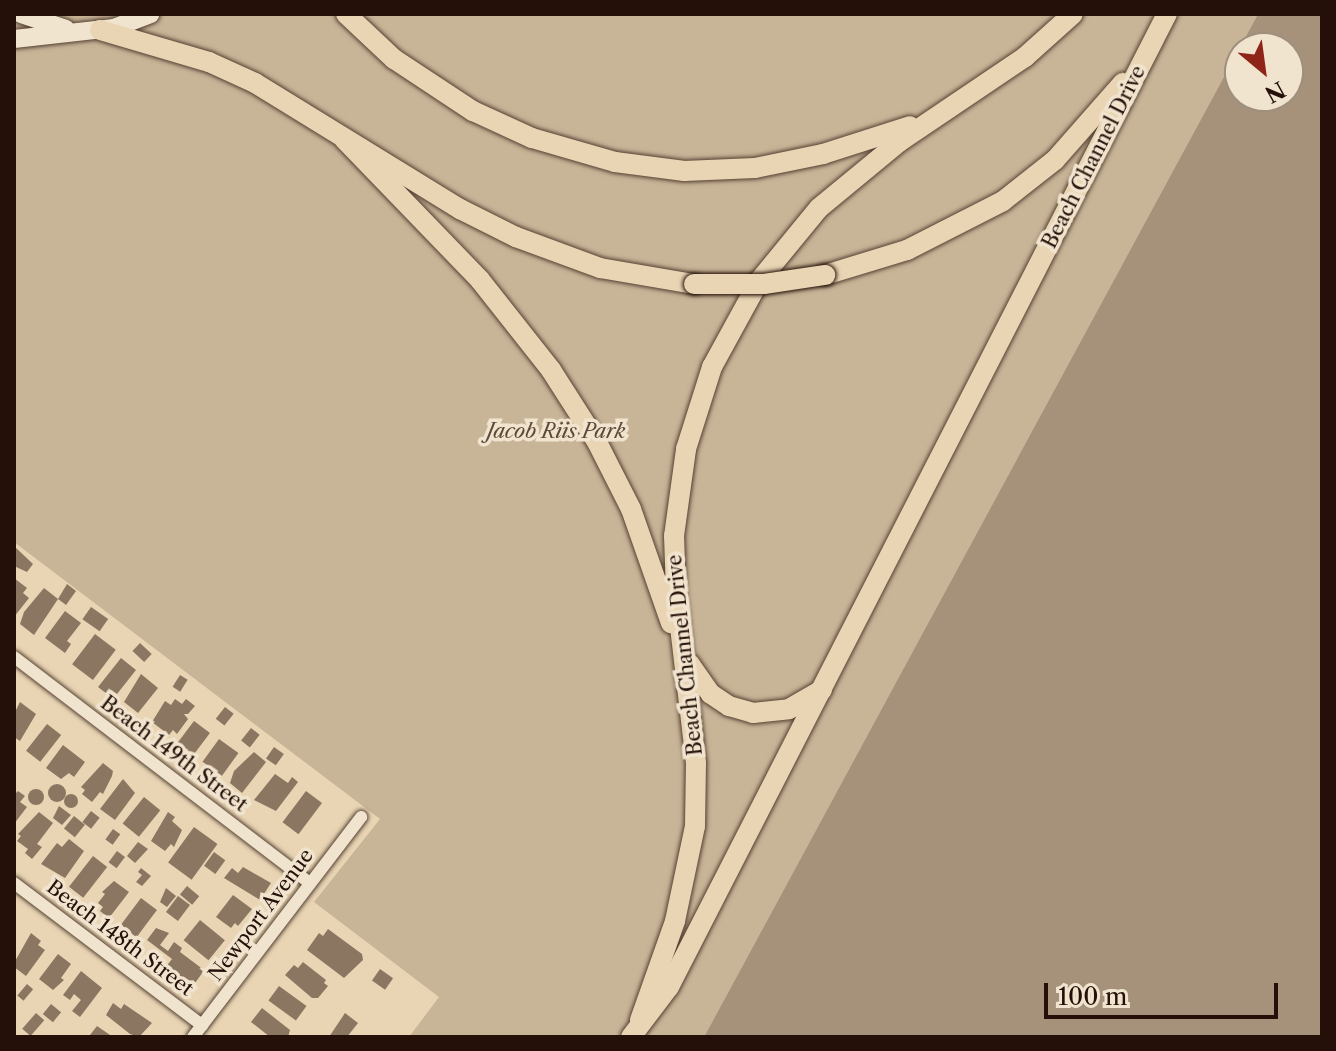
<!DOCTYPE html>
<html>
<head>
<meta charset="utf-8">
<style>
  body { margin:0 }
  #map { position:relative; width:1336px; height:1051px; overflow:hidden; background:#e9d5b4; font-family:"Libre Caslon Text",serif }
  div>[style] { position:absolute }
  .green>* { inset:0; background:#c8b497 }
  .water>* { inset:0; background:#a6927a }
  .building>* { inset:0; background:#8a7661; transform-origin:0 0 }
  .round { border-radius:50% }
  .roads { filter:drop-shadow(0 0 2px #554133) drop-shadow(0 0 2px #554133) }
  .street>* { height:12px; margin:-6px; padding:0 6px; transform-origin:6px; border-radius:6px; background:#f1e4ce }
  .secondary>* { height:18px; margin:-9px; padding:0 9px; transform-origin:9px; border-radius:9px; background:#f1e4ce }
  .primary>* { height:20px; margin:-10px; padding:0 10px; transform-origin:10px; border-radius:10px; background:#e9d5b4 }
  .bridges { filter:drop-shadow(0 0 2px #241008) drop-shadow(0 0 2px #241008) }
  .primary-bridge>* { height:20px; margin:-10px; padding:0 10px; transform-origin:10px; border-radius:10px; background:#e9d5b4 }
  span { translate:-50% -50%; white-space:nowrap; text-align:center; line-height:1.15; -webkit-text-stroke:7px #f1e4ce; paint-order:stroke }
  .street-label { font-size:20px; color:#241008 }
  .park-label { font-size:20px; color:#5d493a; font-style:italic }
  .frame { position:absolute; inset:0; border:16px solid #241008; pointer-events:none }
  .north { position:absolute; left:1224px; top:32px; width:80px; height:80px; box-sizing:border-box; background:#f1e4ce; border:2px solid #9f8f7f; border-radius:50%; rotate:151deg; font-size:22px; font-weight:700; line-height:32px; text-align:center; color:#241008 }
  .north::after { content:''; display:block; margin:auto; width:28px; height:36px; background:#8f2418; clip-path:polygon(50% 0,100% 100%,50% 72%,0 100%) }
  .scale { position:absolute; left:1044px; top:983px; width:234px; height:36px; box-sizing:border-box; border:4px solid #241008; border-top:0; padding-left:10px; font-size:24px; line-height:28px; white-space:nowrap; color:#241008; -webkit-text-stroke:6px #f1e4ce; paint-order:stroke }
</style>
</head>
<body>
<div id="map">
  <div class="green">
    <i style="clip-path:polygon(14px 14px,1258px 14px,704px 1037px,409px 1037px,439px 997px,314px 902px,380px 819px,14px 542px)"></i>
  </div>
  <div class="water">
    <i style="clip-path:polygon(evenodd,1258px 14px,1322px 14px,1322px 1037px,704px 1037px,1258px 14px,1240px 48px,1288px 48px,1288px 96px,1240px 96px,1240px 48px)"></i>
  </div>
  <div class="building">
    <i style="clip-path:polygon(14px 546px,33px 564px,27px 572px,14px 566px)"></i>
    <i style="clip-path:polygon(14px 578px,27px 588px,23px 593px,29px 598px,14px 617px)"></i>
    <i style="clip-path:polygon(67px 584px,76px 591px,66px 605px,58px 599px)"></i>
    <i style="clip-path:polygon(44px 588px,58px 599px,34px 635px,20px 624px,24px 612px)"></i>
    <i style="left:91px;top:607px;width:21px;height:15px;rotate:35deg"></i>
    <i style="clip-path:polygon(65px 611px,81px 623px,67px 641px,71px 644px,65px 653px,45px 638px)"></i>
    <i style="left:95px;top:634px;width:26px;height:38px;rotate:37deg"></i>
    <i style="left:140px;top:643px;width:16px;height:11px;rotate:43deg"></i>
    <i style="clip-path:polygon(121px 658px,136px 670px,117px 694px,111px 690px,107px 694px,98px 687px)"></i>
    <i style="clip-path:polygon(141px 674px,158px 688px,138px 713px,124px 702px)"></i>
    <i style="left:180px;top:675px;width:9px;height:14px;rotate:32deg"></i>
    <i style="clip-path:polygon(175px 699px,182px 704px,186px 699px,195px 706px,188px 714px,184px 714px,188px 719px,177px 734px,173px 730px,169px 735px,152px 722px,165px 701px,171px 705px)"></i>
    <i style="clip-path:polygon(20px 702px,36px 714px,20px 741px,14px 737px,14px 714px)"></i>
    <i style="left:225px;top:707px;width:11px;height:15px;rotate:38deg"></i>
    <i style="left:194px;top:721px;width:20px;height:27px;rotate:37deg"></i>
    <i style="left:47px;top:724px;width:18px;height:34px;rotate:38deg"></i>
    <i style="left:251px;top:728px;width:11px;height:16px;rotate:38deg"></i>
    <i style="left:219px;top:739px;width:24px;height:28px;rotate:36deg"></i>
    <i style="clip-path:polygon(63px 745px,85px 762px,74px 777px,69px 773px,61px 779px,46px 768px)"></i>
    <i style="left:274px;top:747px;width:12px;height:14px;rotate:35deg"></i>
    <i style="clip-path:polygon(254px 752px,266px 762px,242px 793px,230px 783px,234px 771px)"></i>
    <i style="clip-path:polygon(103px 763px,113px 771px,112px 776px,103px 794px,100px 792px,92px 802px,82px 794px,85px 790px,81px 787px)"></i>
    <i style="clip-path:polygon(275px 774px,288px 783px,292px 777px,298px 782px,276px 811px,254px 800px)"></i>
    <i style="clip-path:polygon(123px 779px,135px 793px,115px 820px,100px 809px)"></i>
    <i class="round" style="left:48px;top:784px;width:18px;height:18px"></i>
    <i class="round" style="left:28px;top:789px;width:16px;height:16px"></i>
    <i style="clip-path:polygon(18px 791px,25px 796px,20px 802px,27px 807px,14px 824px,14px 795px)"></i>
    <i style="left:306px;top:791px;width:20px;height:39px;rotate:37deg"></i>
    <i class="round" style="left:64px;top:794px;width:14px;height:14px"></i>
    <i style="left:144px;top:797px;width:21px;height:34px;rotate:39deg"></i>
    <i style="clip-path:polygon(59px 806px,71px 815px,62px 825px,53px 818px)"></i>
    <i style="left:91px;top:811px;width:11px;height:14px;rotate:38deg"></i>
    <i style="clip-path:polygon(39px 812px,53px 823px,37px 844px,42px 847px,32px 859px,25px 853px,28px 849px,17px 841px,21px 836px,18px 834px)"></i>
    <i style="clip-path:polygon(168px 812px,175px 817px,172px 821px,182px 830px,174px 847px,171px 844px,165px 851px,151px 841px)"></i>
    <i style="left:74px;top:816px;width:14px;height:16px;rotate:39deg"></i>
    <i style="left:194px;top:827px;width:29px;height:44px;rotate:36deg"></i>
    <i style="left:113px;top:829px;width:9px;height:13px;rotate:36deg"></i>
    <i style="clip-path:polygon(69px 839px,84px 851px,65px 878px,41px 864px,57px 843px,62px 847px)"></i>
    <i style="clip-path:polygon(138px 842px,148px 849px,135px 863px,127px 856px)"></i>
    <i style="left:117px;top:851px;width:10px;height:14px;rotate:37deg"></i>
    <i style="left:214px;top:852px;width:14px;height:17px;rotate:36deg"></i>
    <i style="left:93px;top:856px;width:18px;height:39px;rotate:38deg"></i>
    <i style="clip-path:polygon(243px 867px,271px 883px,260px 900px,224px 878px,232px 868px,238px 873px)"></i>
    <i style="clip-path:polygon(141px 868px,151px 876px,142px 886px,136px 882px,142px 875px,138px 872px)"></i>
    <i style="clip-path:polygon(114px 881px,129px 892px,109px 918px,100px 911px,103px 907px,98px 903px,105px 894px,102px 892px)"></i>
    <i style="left:187px;top:886px;width:16px;height:11px;rotate:40deg"></i>
    <i style="clip-path:polygon(166px 888px,176px 896px,167px 907px,160px 902px)"></i>
    <i style="clip-path:polygon(233px 895px,252px 909px,238px 926px,235px 923px,231px 928px,216px 917px)"></i>
    <i style="left:178px;top:896px;width:15px;height:20px;rotate:37deg"></i>
    <i style="left:141px;top:898px;width:20px;height:34px;rotate:37deg"></i>
    <i style="left:200px;top:920px;width:32px;height:26px;rotate:39deg"></i>
    <i style="clip-path:polygon(156px 928px,169px 933px,160px 945px,168px 951px,174px 942px,182px 948px,180px 952px,200px 967px,203px 972px,195px 983px,185px 978px,183px 981px,165px 968px,172px 959px,147px 940px)"></i>
    <i style="clip-path:polygon(328px 929px,362px 954px,363px 960px,344px 978px,307px 950px,319px 933px,323px 936px)"></i>
    <i style="clip-path:polygon(31px 933px,41px 941px,38px 945px,45px 950px,26px 976px,14px 967px,14px 963px)"></i>
    <i style="clip-path:polygon(58px 954px,71px 964px,61px 978px,64px 980px,53px 990px,39px 979px)"></i>
    <i style="clip-path:polygon(303px 962px,326px 980px,324px 983px,328px 986px,318px 998px,312px 998px,285px 975px,294px 965px,298px 968px)"></i>
    <i style="left:380px;top:969px;width:16px;height:14px;rotate:35deg"></i>
    <i style="clip-path:polygon(81px 971px,102px 988px,80px 1017px,72px 1011px,81px 1000px,74px 994px,70px 1000px,63px 995px)"></i>
    <i style="left:27px;top:984px;width:8px;height:15px;rotate:40deg"></i>
    <i style="left:279px;top:986px;width:34px;height:18px;rotate:36deg"></i>
    <i style="clip-path:polygon(113px 1003px,121px 1009px,124px 1004px,152px 1023px,139px 1037px,130px 1034px,106px 1015px)"></i>
    <i style="left:51px;top:1004px;width:13px;height:13px;rotate:39deg"></i>
    <i style="clip-path:polygon(262px 1008px,290px 1030px,288px 1037px,270px 1037px,251px 1022px)"></i>
    <i style="left:36px;top:1013px;width:11px;height:21px;rotate:41deg"></i>
    <i style="clip-path:polygon(345px 1013px,358px 1023px,347px 1037px,329px 1037px)"></i>
    <i style="clip-path:polygon(97px 1026px,113px 1037px,93px 1037px,90px 1035px)"></i>
  </div>
  <div class="roads">
    <div class="street">
      <i style="left:14px;top:657px;width:372px;rotate:37.4deg"></i>
      <i style="left:14px;top:883px;width:236px;rotate:37.1deg"></i>
      <i style="left:193px;top:1037px;width:277px;rotate:-52.6deg"></i>
    </div>
    <div class="secondary">
      <i style="left:21px;top:14px;width:47px;rotate:18.4deg"></i>
      <i style="left:14px;top:39px;width:101px;rotate:-6.3deg"></i>
      <i style="left:114px;top:28px;width:39px;rotate:-21deg"></i>
    </div>
    <div class="primary">
      <i style="left:346px;top:14px;width:66px;rotate:43.2deg"></i>
      <i style="left:394px;top:59px;width:95px;rotate:33.4deg"></i>
      <i style="left:473px;top:111px;width:65px;rotate:24.6deg"></i>
      <i style="left:532px;top:138px;width:86px;rotate:16.1deg"></i>
      <i style="left:615px;top:162px;width:70px;rotate:7.4deg"></i>
      <i style="left:684px;top:171px;width:71px;rotate:-2.4deg"></i>
      <i style="left:755px;top:168px;width:69px;rotate:-11.6deg"></i>
      <i style="left:823px;top:154px;width:91px;rotate:-17.8deg"></i>
      <i style="left:100px;top:30px;width:114px;rotate:16.4deg"></i>
      <i style="left:209px;top:62px;width:51px;rotate:24.5deg"></i>
      <i style="left:255px;top:83px;width:241px;rotate:31.6deg"></i>
      <i style="left:460px;top:209px;width:63px;rotate:26.6deg"></i>
      <i style="left:516px;top:237px;width:90px;rotate:20.3deg"></i>
      <i style="left:600px;top:268px;width:95px;rotate:9.7deg"></i>
      <i style="left:344px;top:139px;width:196px;rotate:46deg"></i>
      <i style="left:480px;top:280px;width:115px;rotate:51.7deg"></i>
      <i style="left:551px;top:370px;width:85px;rotate:57.4deg"></i>
      <i style="left:597px;top:442px;width:75px;rotate:63.1deg"></i>
      <i style="left:631px;top:509px;width:121px;rotate:70.7deg"></i>
      <i style="left:825px;top:275px;width:86px;rotate:-17deg"></i>
      <i style="left:907px;top:250px;width:108px;rotate:-27deg"></i>
      <i style="left:1003px;top:201px;width:66px;rotate:-38.3deg"></i>
      <i style="left:1055px;top:160px;width:103px;rotate:-48.6deg"></i>
      <i style="left:689px;top:663px;width:38px;rotate:55deg"></i>
      <i style="left:711px;top:694px;width:22px;rotate:34deg"></i>
      <i style="left:729px;top:706px;width:25px;rotate:16deg"></i>
      <i style="left:753px;top:713px;width:36px;rotate:-6deg"></i>
      <i style="left:789px;top:709px;width:38px;rotate:-30deg"></i>
      <i style="left:640px;top:1020px;width:105px;rotate:-70.5deg"></i>
      <i style="left:675px;top:921px;width:97px;rotate:-78.1deg"></i>
      <i style="left:695px;top:826px;width:63px;rotate:-89.1deg"></i>
      <i style="left:696px;top:763px;width:172px;rotate:-96.7deg"></i>
      <i style="left:676px;top:592px;width:56px;rotate:-92deg"></i>
      <i style="left:674px;top:536px;width:88px;rotate:-82.1deg"></i>
      <i style="left:686px;top:449px;width:86px;rotate:-72.4deg"></i>
      <i style="left:712px;top:367px;width:98px;rotate:-61.3deg"></i>
      <i style="left:759px;top:281px;width:94px;rotate:-50.6deg"></i>
      <i style="left:819px;top:208px;width:104px;rotate:-39.5deg"></i>
      <i style="left:899px;top:142px;width:152px;rotate:-34deg"></i>
      <i style="left:1025px;top:57px;width:64px;rotate:-41.9deg"></i>
      <i style="left:631px;top:1037px;width:63px;rotate:-52.8deg"></i>
      <i style="left:669px;top:987px;width:1093px;rotate:-62.9deg"></i>
    </div>
  </div>
  <div class="bridges">
    <div class="primary-bridge">
      <i style="left:694px;top:284px;width:70px"></i>
      <i style="left:764px;top:284px;width:62px;rotate:-8.4deg"></i>
    </div>
  </div>
  <div class="street-label">
    <span style="left:1094px;top:157px;rotate:-63deg">Beach Channel Drive</span>
    <span style="left:685px;top:655px;rotate:-96deg">Beach Channel Drive</span>
    <span style="left:174px;top:754px;rotate:37deg">Beach 149th Street</span>
    <span style="left:261px;top:915px;rotate:-53deg">Newport Avenue</span>
    <span style="left:120px;top:938px;rotate:37deg">Beach 148th Street</span>
  </div>
  <div class="park-label">
    <span style="left:556px;top:431px">Jacob Riis Park</span>
  </div>
  <div class="frame"></div>
  <div class="north">N</div>
  <div class="scale">100 m</div>
</div>
</body>
</html>
